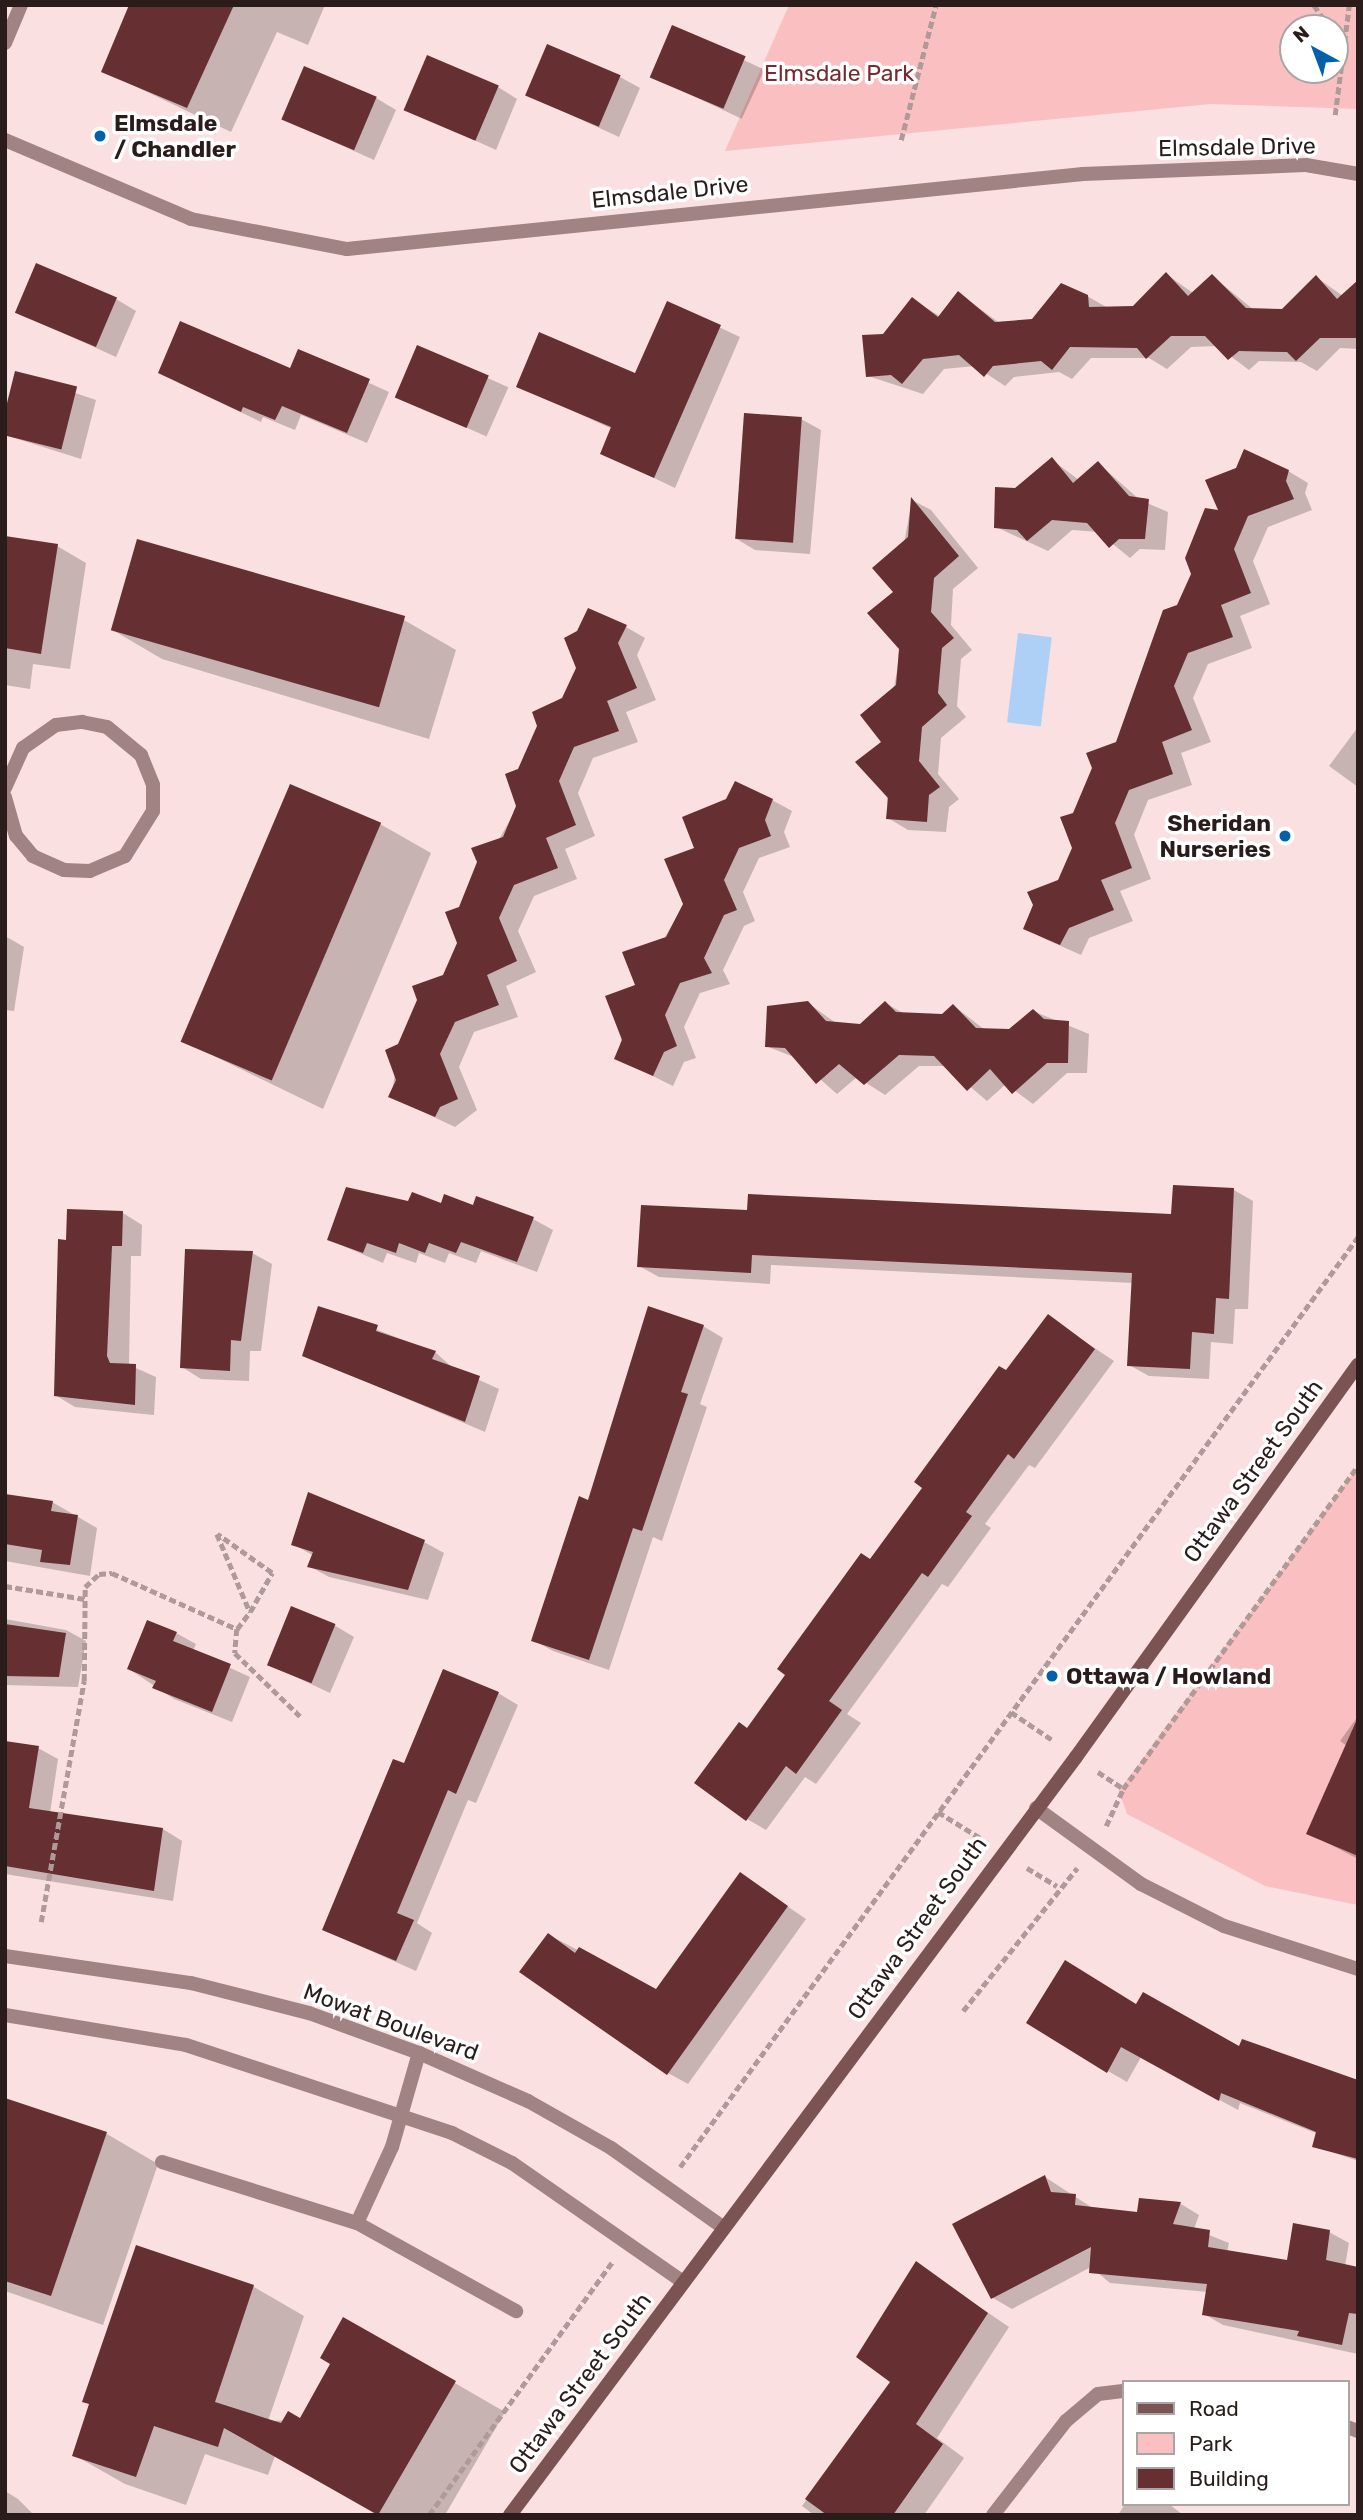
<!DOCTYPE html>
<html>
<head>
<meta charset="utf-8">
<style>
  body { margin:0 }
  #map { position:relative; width:1363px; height:2520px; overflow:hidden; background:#fae0e0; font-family:Rubik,sans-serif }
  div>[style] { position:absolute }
  .green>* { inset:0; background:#fabfc0 }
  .water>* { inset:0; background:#afd0f6; transform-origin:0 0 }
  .shadow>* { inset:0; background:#0003; transform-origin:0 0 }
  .building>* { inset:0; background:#662f32; transform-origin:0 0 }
  .path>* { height:4.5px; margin-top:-2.25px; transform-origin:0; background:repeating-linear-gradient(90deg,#af9999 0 7px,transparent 0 10.5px) }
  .service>* { height:14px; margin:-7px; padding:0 7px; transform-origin:7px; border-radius:7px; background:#a08382 }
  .minor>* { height:14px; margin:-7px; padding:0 7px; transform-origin:7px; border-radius:7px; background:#a08382 }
  .secondary>* { height:14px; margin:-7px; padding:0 7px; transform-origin:7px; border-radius:7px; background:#7b5353 }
  .dots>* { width:19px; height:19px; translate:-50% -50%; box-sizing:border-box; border:4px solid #fff; border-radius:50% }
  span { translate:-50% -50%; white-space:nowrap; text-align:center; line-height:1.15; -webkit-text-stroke:7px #fff; paint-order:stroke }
  .park-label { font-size:23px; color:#792a31 }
  .poi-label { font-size:23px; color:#2b1c1c; font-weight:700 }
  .left { translate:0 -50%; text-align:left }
  .right { translate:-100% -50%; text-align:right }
  .street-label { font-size:23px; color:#2b1c1c }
  .frame { position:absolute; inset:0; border:7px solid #2b1c1c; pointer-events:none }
  .legend { position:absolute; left:1122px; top:2380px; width:228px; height:126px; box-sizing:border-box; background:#fff; border:2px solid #aaa4a4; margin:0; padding:9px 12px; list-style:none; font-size:21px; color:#2b1c1c }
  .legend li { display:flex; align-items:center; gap:14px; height:35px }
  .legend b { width:35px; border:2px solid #aaa4a4 }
  .north { position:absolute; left:1279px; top:14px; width:70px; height:70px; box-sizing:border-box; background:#fff; border:2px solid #aaa4a4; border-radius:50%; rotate:319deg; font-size:19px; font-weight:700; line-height:28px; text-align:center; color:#2b1c1c }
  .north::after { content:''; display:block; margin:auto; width:24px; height:32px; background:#0260ad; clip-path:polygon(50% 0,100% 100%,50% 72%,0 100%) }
</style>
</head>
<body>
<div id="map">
  <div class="green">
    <i style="clip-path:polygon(evenodd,789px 5px,1358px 5px,1358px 109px,1211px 104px,725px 151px,789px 5px,1293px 28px,1335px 28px,1335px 70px,1293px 70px,1293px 28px)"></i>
    <i style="clip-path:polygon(1358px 1466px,1358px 1905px,1265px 1886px,1127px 1814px,1119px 1791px)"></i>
  </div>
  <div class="water">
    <i style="left:1018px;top:633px;width:34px;height:90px;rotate:7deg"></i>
  </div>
  <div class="shadow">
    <i style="clip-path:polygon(132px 5px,325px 5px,308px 45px,277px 32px,231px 132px,103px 71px)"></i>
    <i style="left:673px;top:27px;width:101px;height:54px;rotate:25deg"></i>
    <i style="clip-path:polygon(620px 77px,640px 88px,619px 137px,527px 95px)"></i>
    <i style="clip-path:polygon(498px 87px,517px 99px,496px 150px,406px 109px)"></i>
    <i style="clip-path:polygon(376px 98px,396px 110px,374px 160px,283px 119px)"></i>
    <i style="clip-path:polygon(1166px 274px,1193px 293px,1212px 276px,1254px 310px,1282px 311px,1316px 277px,1343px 296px,1358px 282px,1358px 349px,1340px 348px,1317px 371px,1301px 362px,1259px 361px,1249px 370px,1217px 346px,1191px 347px,1167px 369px,1149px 358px,1091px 358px,1072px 379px,1059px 372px,1014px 377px,1005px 386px,975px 366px,944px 369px,923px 394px,868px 376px,884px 335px,912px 299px,941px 317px,958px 293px,1001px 324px,1033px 320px,1087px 296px,1108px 308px,1133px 308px)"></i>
    <i style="clip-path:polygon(116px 299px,136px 311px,116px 357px,17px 312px)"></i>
    <i style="clip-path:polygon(668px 303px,740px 337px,675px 488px,602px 453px,612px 429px,519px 386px,636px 376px)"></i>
    <i style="left:418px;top:347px;width:99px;height:54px;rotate:24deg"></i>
    <i style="clip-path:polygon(299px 351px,389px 392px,367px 443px,301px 415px,295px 430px,263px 417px,261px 422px,179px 383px,291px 370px)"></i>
    <i style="clip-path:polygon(16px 373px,96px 400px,81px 459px,5px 435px)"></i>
    <i style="clip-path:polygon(801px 419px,821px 430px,810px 554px,755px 550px,735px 538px)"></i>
    <i style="clip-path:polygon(1052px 460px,1079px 480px,1098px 463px,1140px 500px,1168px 512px,1165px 550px,1140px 549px,1130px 558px,1098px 532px,1072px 530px,1048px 551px,996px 527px,1016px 489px)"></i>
    <i style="clip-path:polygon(1288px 471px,1308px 483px,1305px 493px,1312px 510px,1268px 527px,1253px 561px,1270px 604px,1240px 616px,1252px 648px,1208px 664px,1193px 698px,1211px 742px,1181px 753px,1192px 785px,1148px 800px,1134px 835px,1151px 879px,1120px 891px,1133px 921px,1089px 938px,1081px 955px,1045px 939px,1025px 928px,1060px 882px,1074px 848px,1074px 814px,1118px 743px,1221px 512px)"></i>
    <i style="clip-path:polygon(912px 500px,931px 510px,978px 568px,953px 589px,951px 625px,972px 650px,961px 659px,957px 706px,966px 717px,941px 738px,938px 774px,959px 799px,949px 807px,946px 832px,908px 830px,888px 818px,884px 742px,901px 649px,895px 592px)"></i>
    <i style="clip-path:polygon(5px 538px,57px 546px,86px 563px,70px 669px,33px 664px,30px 689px,5px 685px)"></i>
    <i style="clip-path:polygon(404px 620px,456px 650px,429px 739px,162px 659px,111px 629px)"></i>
    <i style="clip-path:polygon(626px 627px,645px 638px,637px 655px,656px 700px,626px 712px,638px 742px,593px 758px,578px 793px,595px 836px,565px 849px,577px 879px,534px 896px,518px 931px,536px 972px,506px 986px,518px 1017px,474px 1032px,459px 1067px,477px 1110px,455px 1127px,391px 1097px,400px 1045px,444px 976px,459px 943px,460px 908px,518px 806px,520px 770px,564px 700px)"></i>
    <i style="clip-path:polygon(1358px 727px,1358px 787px,1329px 766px)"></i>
    <i style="clip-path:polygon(772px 800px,792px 811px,784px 832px,790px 847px,759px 858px,743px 892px,755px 921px,744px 926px,723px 970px,730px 984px,700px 993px,684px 1027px,696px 1058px,684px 1062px,673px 1086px,616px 1058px,637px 986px,684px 904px)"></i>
    <i style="clip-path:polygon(380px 824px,431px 853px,323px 1109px,183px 1041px)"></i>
    <i style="clip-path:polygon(5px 936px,24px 947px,14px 1011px,5px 1010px)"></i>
    <i style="clip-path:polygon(808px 1003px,836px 1023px,861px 1026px,885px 1003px,905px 1014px,942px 1015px,954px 1006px,985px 1030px,1010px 1031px,1033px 1011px,1089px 1034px,1087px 1073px,1067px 1073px,1033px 1104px,1006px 1084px,987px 1101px,946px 1066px,919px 1066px,885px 1095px,857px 1077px,837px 1094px,796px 1058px,766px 1046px)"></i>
    <i style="clip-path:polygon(1234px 1190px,1253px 1201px,1248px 1309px,1235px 1309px,1233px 1344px,1211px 1342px,1209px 1379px,1149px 1376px,1129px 1365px,1133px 1283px,771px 1265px,770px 1284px,659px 1277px,639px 1266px,749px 1212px,1173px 1216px)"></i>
    <i style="clip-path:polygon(409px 1203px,533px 1219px,553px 1230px,537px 1272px,481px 1251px,476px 1263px,449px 1253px,445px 1263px,419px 1253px,416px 1263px,387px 1253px,383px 1263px,329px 1240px)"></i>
    <i style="clip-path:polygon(123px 1213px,142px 1225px,141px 1256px,131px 1256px,129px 1365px,156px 1377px,154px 1415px,75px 1407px,55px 1395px,68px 1241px)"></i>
    <i style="clip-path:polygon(252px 1253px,272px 1264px,261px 1351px,250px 1351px,249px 1381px,201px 1379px,182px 1367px)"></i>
    <i style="clip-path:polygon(320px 1308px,435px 1352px,453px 1368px,499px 1389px,485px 1432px,304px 1355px)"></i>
    <i style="clip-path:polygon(1048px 1317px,1114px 1361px,1035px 1468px,1029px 1465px,985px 1524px,991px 1528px,948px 1587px,942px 1584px,847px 1714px,861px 1723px,816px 1784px,805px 1777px,766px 1830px,747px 1819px,748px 1729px)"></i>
    <i style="clip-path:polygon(703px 1326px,723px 1338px,700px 1404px,707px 1407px,662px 1541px,653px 1537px,609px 1670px,553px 1651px,533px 1640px,589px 1502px)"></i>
    <i style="clip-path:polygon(5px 1498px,52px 1502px,97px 1528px,90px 1576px,5px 1561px)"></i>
    <i style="clip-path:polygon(424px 1542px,444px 1553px,428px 1600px,329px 1577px,309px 1566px,314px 1556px,293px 1544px)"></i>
    <i style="clip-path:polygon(5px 1619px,66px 1630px,86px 1641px,78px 1687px,5px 1685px)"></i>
    <i style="clip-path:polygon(334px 1625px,354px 1637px,330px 1693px,268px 1664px)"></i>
    <i style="clip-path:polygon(176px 1633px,196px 1644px,193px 1651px,250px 1677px,232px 1722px,174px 1699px,129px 1669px)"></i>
    <i style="clip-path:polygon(498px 1693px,518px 1705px,476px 1803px,468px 1800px,417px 1923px,432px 1933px,416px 1971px,324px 1930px,405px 1766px)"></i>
    <i style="clip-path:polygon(1358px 1716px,1358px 1859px,1308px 1833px,1347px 1746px,1340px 1741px)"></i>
    <i style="clip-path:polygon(5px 1743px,38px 1748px,58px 1759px,50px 1813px,163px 1829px,182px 1841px,173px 1901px,5px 1874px)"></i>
    <i style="clip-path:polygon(740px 1874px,806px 1919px,688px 2084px,668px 2073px,549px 1935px,656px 1991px)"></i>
    <i style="clip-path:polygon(1137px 2006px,1240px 2048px,1358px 2082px,1358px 2161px,1314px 2146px,1318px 2134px,1240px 2103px,1238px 2110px,1141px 2057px,1127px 2082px,1108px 2071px)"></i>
    <i style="clip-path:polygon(12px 2102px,107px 2134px,158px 2164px,103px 2325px,5px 2291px,5px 2120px)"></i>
    <i style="clip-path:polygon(1045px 2177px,1094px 2209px,1139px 2213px,1140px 2200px,1181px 2204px,1199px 2215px,1194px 2229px,1229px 2243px,1227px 2252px,1289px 2262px,1329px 2232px,1349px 2243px,1345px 2266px,1358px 2269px,1358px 2354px,1223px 2325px,1204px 2314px,1208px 2292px,1110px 2283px,1091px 2267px,1012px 2309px,993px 2298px)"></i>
    <i style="clip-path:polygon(137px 2247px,254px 2287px,304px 2316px,268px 2421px,300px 2420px,333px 2363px,344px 2319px,505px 2412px,445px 2515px,377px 2515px,275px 2456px,268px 2475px,205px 2454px,186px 2505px,125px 2484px,74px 2455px)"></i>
    <i style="clip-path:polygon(917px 2264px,1009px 2327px,937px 2438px,964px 2458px,924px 2515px,814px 2515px,802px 2506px,892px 2382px)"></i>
    <i style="clip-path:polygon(5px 2491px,18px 2499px,34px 2515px,5px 2515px)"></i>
    <i style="clip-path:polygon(1125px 2504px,1169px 2504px,1183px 2515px,1118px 2515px)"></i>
  </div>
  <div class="building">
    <i style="clip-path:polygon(129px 5px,234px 5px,187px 108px,101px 72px)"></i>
    <i style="left:672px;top:25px;width:80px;height:57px;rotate:23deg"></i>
    <i style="left:547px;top:44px;width:80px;height:56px;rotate:23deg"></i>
    <i style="left:427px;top:55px;width:78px;height:60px;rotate:23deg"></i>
    <i style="left:304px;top:66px;width:79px;height:58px;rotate:23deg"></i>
    <i style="left:36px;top:263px;width:88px;height:54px;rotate:23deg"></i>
    <i style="clip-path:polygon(1166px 272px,1188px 296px,1212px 274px,1246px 308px,1282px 309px,1316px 275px,1337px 299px,1358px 280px,1358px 338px,1320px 338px,1296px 361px,1287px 352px,1239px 351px,1228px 360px,1205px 336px,1171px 336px,1146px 359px,1137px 348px,1070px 347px,1052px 370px,1041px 361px,993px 366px,984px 377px,959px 355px,923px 359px,902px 384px,891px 375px,866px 377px,862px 335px,883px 334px,912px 297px,938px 317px,958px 291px,995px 322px,1032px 319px,1061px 283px,1088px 295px,1089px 307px,1133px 306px)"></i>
    <i style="clip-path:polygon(667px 301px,721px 325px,654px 478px,600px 454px,611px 427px,516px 387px,539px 332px,635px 373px)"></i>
    <i style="clip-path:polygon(180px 321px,290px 368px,298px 349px,370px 379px,347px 433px,282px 406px,275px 420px,243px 407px,241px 412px,158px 373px)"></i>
    <i style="left:417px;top:345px;width:78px;height:57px;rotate:23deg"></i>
    <i style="left:15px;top:371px;width:64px;height:65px;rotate:14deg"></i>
    <i style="left:744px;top:413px;width:58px;height:126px;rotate:4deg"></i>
    <i style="clip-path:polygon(1244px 449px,1289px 470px,1286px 481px,1294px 499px,1248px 516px,1234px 549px,1251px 593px,1221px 605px,1233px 637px,1188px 653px,1174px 686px,1192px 730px,1162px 742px,1173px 774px,1129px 790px,1115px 823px,1132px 868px,1101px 880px,1114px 910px,1069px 928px,1060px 945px,1023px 929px,1033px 905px,1027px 892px,1058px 880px,1072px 848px,1060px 817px,1073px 813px,1092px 768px,1086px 753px,1116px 742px,1163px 610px,1177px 605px,1191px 574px,1185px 558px,1205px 508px,1218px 510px,1205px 480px,1236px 468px)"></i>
    <i style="clip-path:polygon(1052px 457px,1073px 483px,1098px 461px,1129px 496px,1149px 499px,1145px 539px,1119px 539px,1109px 548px,1087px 523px,1052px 520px,1027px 541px,1017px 530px,994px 528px,995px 487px,1015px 488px)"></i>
    <i style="clip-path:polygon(911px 497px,959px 556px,934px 578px,931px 612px,954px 638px,942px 648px,938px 693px,947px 705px,922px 727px,919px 761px,940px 787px,929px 795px,927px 822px,886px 819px,888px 798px,855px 762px,881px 742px,860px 715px,896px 685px,899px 649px,867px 613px,893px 592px,872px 568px,908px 537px)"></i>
    <i style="clip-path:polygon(5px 536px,58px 544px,41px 654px,5px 648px)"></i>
    <i style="left:137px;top:539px;width:279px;height:95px;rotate:16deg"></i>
    <i style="clip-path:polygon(588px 608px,627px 625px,618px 643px,637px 688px,607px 701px,619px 731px,574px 747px,559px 781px,576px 825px,546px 838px,558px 868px,514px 885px,499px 918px,517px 961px,487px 975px,499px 1005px,455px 1022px,440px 1054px,458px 1099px,440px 1107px,435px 1117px,388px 1097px,396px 1080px,385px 1050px,398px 1044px,417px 1000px,412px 986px,443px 975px,457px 943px,445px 912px,459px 907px,477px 862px,471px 848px,503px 837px,516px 806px,505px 774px,518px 769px,537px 726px,532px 712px,562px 698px,576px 668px,564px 638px,577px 631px)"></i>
    <i style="clip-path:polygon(735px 781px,773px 799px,765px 820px,771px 836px,739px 848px,724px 880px,737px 910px,724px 915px,704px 958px,712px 973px,680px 983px,665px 1015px,677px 1046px,664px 1052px,653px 1076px,614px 1059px,622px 1040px,605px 996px,635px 985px,622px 952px,666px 937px,683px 904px,664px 859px,694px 848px,682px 817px,726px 799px)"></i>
    <i style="left:290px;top:784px;width:99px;height:280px;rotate:23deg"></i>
    <i style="clip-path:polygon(808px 1001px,826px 1021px,860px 1024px,885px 1001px,896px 1012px,942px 1014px,953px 1004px,976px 1028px,1009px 1029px,1033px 1009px,1044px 1019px,1069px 1021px,1068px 1063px,1047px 1063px,1012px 1094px,990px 1069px,967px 1091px,934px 1056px,899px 1055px,864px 1085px,839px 1064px,816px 1084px,785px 1048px,765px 1047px,767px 1006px)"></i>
    <i style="clip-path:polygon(1173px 1185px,1234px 1188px,1229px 1299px,1216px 1298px,1214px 1334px,1192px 1332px,1190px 1369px,1127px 1366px,1132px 1273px,752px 1255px,751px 1273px,637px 1267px,641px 1205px,747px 1210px,748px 1194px,1171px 1214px)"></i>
    <i style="clip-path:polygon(346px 1187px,408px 1201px,412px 1192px,441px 1203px,444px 1194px,473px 1205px,476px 1196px,534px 1217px,517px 1262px,461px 1242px,456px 1253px,429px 1243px,425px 1253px,399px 1243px,396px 1253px,367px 1243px,363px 1253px,327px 1240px)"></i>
    <i style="clip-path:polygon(67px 1209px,123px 1211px,122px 1246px,112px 1246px,107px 1356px,110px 1363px,136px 1364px,135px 1405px,54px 1396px,58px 1239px,66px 1240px)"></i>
    <i style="clip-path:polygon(185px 1249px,253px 1251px,241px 1341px,231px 1340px,230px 1371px,180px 1368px)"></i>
    <i style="clip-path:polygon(318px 1306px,378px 1325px,376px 1331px,436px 1351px,432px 1359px,480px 1376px,465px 1422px,302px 1356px)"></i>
    <i style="clip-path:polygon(648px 1306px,704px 1325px,681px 1392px,688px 1394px,642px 1531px,633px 1528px,589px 1660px,531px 1641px,579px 1496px,588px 1500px)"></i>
    <i style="clip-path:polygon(1048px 1314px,1095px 1349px,1014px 1459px,1008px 1454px,966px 1512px,972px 1516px,928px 1577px,922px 1573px,829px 1701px,842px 1710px,796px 1774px,786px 1766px,746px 1821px,694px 1783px,739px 1722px,747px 1728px,785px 1675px,777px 1669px,861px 1553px,870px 1559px,922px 1488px,914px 1482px,999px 1366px,1006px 1370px)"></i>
    <i style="clip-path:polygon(308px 1492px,425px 1540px,408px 1590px,307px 1567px,313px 1552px,291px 1545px)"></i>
    <i style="clip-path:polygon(5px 1494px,53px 1501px,51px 1511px,78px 1515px,70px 1565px,40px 1562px,42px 1550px,5px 1544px)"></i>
    <i style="left:291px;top:1606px;width:48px;height:64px;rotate:22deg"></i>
    <i style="clip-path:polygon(147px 1620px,177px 1632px,173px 1641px,231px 1664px,212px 1712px,152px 1688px,156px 1681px,127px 1669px)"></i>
    <i style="clip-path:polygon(5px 1624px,66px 1633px,59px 1677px,5px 1676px)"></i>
    <i style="clip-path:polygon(443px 1669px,499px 1692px,456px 1794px,448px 1790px,397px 1913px,414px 1920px,396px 1961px,322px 1930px,393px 1759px,404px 1763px)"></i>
    <i style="clip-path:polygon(1358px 1717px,1358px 1856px,1306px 1834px)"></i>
    <i style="clip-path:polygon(5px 1741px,39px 1746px,29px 1808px,163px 1828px,154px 1891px,5px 1866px)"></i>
    <i style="clip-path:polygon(740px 1872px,788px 1906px,667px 2075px,519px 1972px,548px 1933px,575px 1953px,579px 1947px,656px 1989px)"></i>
    <i style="clip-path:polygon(1065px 1960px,1136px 2004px,1143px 1992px,1239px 2046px,1242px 2039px,1358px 2080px,1358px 2159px,1312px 2147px,1316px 2132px,1221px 2093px,1219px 2101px,1121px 2047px,1107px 2073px,1026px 2023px)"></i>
    <i style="clip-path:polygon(5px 2098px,107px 2132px,51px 2296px,5px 2281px)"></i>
    <i style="clip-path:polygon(1045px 2175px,1051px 2192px,1076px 2194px,1075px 2205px,1137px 2212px,1139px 2198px,1181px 2202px,1173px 2224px,1210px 2230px,1208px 2247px,1287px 2260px,1293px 2223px,1330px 2230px,1326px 2260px,1358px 2267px,1358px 2314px,1349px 2313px,1342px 2345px,1297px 2336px,1299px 2331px,1202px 2315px,1207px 2284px,1089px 2273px,1091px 2247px,991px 2299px,952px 2224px)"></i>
    <i style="clip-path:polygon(136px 2245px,254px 2285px,215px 2402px,281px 2423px,288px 2411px,300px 2418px,330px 2364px,320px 2358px,343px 2317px,456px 2381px,378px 2515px,224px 2428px,218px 2447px,154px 2426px,136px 2477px,72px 2456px,89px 2404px,82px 2402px)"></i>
    <i style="clip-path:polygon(916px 2261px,988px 2313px,916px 2424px,943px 2444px,893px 2515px,827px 2515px,805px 2499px,890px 2382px,856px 2357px)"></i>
  </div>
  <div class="path">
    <i style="left:1314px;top:5px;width:28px;rotate:55deg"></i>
    <i style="left:1335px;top:115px;width:111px;rotate:-82.7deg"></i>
    <i style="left:901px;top:140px;width:139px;rotate:-75.5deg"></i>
    <i style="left:5px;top:1586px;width:81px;rotate:9.2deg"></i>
    <i style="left:237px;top:1629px;width:21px;rotate:-53deg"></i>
    <i style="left:250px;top:1612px;width:45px;rotate:-60.6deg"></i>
    <i style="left:272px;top:1573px;width:67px;rotate:-144.7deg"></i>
    <i style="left:217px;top:1534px;width:85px;rotate:67.1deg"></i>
    <i style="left:1011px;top:1712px;width:52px;rotate:34deg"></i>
    <i style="left:1098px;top:1772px;width:30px;rotate:33deg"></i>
    <i style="left:938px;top:1812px;width:52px;rotate:31.5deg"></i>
    <i style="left:1106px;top:1826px;width:41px;rotate:-65.3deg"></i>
    <i style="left:1123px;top:1789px;width:399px;rotate:-54deg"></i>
    <i style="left:1027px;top:1868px;width:35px;rotate:31deg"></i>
    <i style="left:41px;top:1922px;width:245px;rotate:-79.9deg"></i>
    <i style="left:84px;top:1681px;width:94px;rotate:-89.4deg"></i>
    <i style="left:85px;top:1587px;width:19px;rotate:-43deg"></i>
    <i style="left:99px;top:1574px;width:13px;rotate:-4deg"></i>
    <i style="left:112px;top:1573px;width:137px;rotate:24.1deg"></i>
    <i style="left:237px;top:1629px;width:24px;rotate:95deg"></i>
    <i style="left:235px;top:1653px;width:92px;rotate:44.1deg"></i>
    <i style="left:963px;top:2011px;width:183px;rotate:-51.4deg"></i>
    <i style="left:680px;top:2167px;width:1151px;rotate:-53.91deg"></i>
    <i style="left:429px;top:2515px;width:312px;rotate:-54.1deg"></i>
  </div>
  <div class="service">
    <i style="left:162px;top:2162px;width:204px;rotate:17.4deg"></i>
    <i style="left:357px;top:2223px;width:182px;rotate:29deg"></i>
    <i style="left:357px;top:2223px;width:84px;rotate:-65.3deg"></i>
    <i style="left:392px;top:2147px;width:98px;rotate:-74deg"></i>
  </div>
  <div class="minor">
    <i style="left:5px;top:43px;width:41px;rotate:-67.2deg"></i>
    <i style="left:5px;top:140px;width:202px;rotate:23deg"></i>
    <i style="left:191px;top:219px;width:159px;rotate:10.9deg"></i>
    <i style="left:347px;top:249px;width:740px;rotate:-5.82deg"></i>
    <i style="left:1083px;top:174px;width:223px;rotate:-2.3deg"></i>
    <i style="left:1306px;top:165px;width:53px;rotate:9.8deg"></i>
    <i style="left:5px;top:788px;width:44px;rotate:-65.8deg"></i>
    <i style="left:23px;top:748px;width:40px;rotate:-34.9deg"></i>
    <i style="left:56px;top:725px;width:26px;rotate:-7deg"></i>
    <i style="left:82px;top:722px;width:25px;rotate:11deg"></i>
    <i style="left:107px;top:727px;width:44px;rotate:39.5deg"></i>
    <i style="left:141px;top:755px;width:32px;rotate:68deg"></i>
    <i style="left:153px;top:785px;width:26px;rotate:90deg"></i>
    <i style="left:153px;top:811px;width:53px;rotate:121.9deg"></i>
    <i style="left:125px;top:856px;width:38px;rotate:157deg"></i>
    <i style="left:90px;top:871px;width:26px;rotate:-178deg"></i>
    <i style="left:64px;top:870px;width:34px;rotate:-156deg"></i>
    <i style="left:33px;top:856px;width:26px;rotate:-130deg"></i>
    <i style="left:16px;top:836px;width:41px;rotate:-105.8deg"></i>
    <i style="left:1036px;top:1808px;width:130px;rotate:35.9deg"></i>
    <i style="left:1141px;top:1884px;width:93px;rotate:26.8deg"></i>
    <i style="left:1224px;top:1926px;width:141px;rotate:17.8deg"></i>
    <i style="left:5px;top:1956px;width:188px;rotate:8.3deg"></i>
    <i style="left:191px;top:1983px;width:122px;rotate:14.3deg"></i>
    <i style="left:309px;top:2013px;width:117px;rotate:20deg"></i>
    <i style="left:419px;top:2053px;width:119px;rotate:23.8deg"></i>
    <i style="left:528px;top:2101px;width:95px;rotate:29.5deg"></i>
    <i style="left:611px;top:2148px;width:138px;rotate:35.3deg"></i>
    <i style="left:5px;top:2015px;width:183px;rotate:9.4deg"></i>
    <i style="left:186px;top:2045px;width:280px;rotate:18.3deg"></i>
    <i style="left:452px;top:2133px;width:67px;rotate:26.6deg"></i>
    <i style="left:512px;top:2163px;width:208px;rotate:34.8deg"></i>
    <i style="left:1347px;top:2427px;width:12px;rotate:20deg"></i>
    <i style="left:993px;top:2515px;width:119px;rotate:-52.2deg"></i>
    <i style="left:1066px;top:2421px;width:42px;rotate:-40.2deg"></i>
    <i style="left:1098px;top:2394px;width:25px;rotate:-7deg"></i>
  </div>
  <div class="secondary">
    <i style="left:510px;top:2515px;width:946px;rotate:-53.25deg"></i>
    <i style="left:1076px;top:1757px;width:483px;rotate:-54.3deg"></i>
  </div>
  <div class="dots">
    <i style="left:100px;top:136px;background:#0260ad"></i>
    <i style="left:1285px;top:836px;background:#0260ad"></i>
    <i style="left:1052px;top:1676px;background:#0260ad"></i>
  </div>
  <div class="park-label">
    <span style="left:839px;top:73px">Elmsdale Park</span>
  </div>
  <div class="poi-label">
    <span class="left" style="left:114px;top:136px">Elmsdale<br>/ Chandler</span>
    <span class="right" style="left:1271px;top:836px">Sheridan<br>Nurseries</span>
    <span class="left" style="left:1066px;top:1676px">Ottawa / Howland</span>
  </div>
  <div class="street-label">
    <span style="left:1237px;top:147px;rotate:-1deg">Elmsdale Drive</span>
    <span style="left:670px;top:192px;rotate:-6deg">Elmsdale Drive</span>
    <span style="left:1253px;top:1471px;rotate:-54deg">Ottawa Street South</span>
    <span style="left:917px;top:1928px;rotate:-54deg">Ottawa Street South</span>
    <span style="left:391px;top:2022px;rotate:20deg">Mowat Boulevard</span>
    <span style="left:580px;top:2383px;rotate:-53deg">Ottawa Street South</span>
  </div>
  <div class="frame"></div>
  <ul class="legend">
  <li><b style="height:9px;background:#7b5353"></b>Road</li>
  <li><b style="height:19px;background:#fabfc0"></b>Park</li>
  <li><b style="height:19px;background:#662f32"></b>Building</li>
  </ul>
  <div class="north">N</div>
</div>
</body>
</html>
